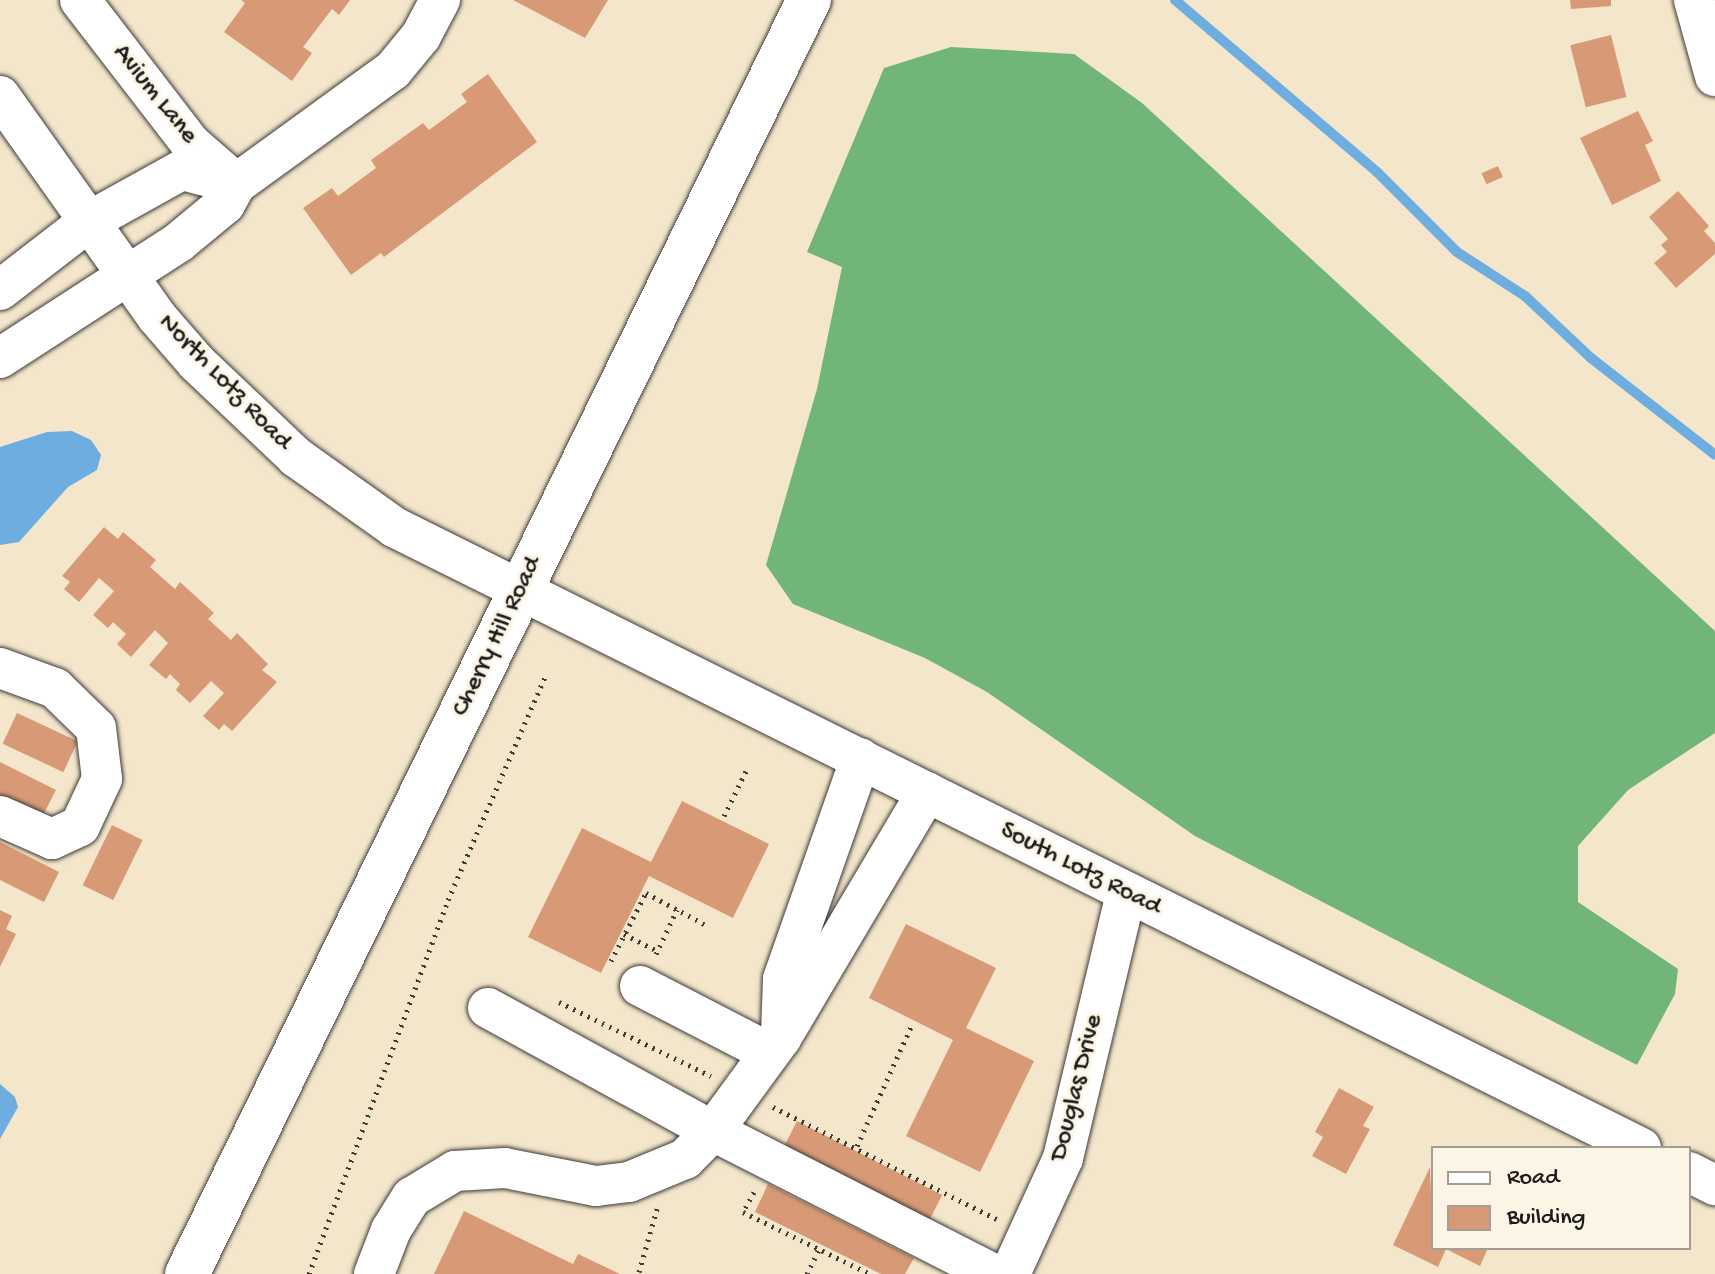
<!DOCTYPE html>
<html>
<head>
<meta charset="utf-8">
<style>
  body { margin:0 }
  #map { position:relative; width:1715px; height:1274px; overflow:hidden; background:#f4e6cb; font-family:"Gochi Hand",sans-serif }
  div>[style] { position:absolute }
  .forest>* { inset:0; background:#71b578 }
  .water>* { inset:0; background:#6dade0 }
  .stream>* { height:10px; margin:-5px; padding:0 5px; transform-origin:5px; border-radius:5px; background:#6dade0 }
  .building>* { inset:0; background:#d89a76; transform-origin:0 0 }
  .path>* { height:5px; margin-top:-2.5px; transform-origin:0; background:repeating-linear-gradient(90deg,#3c3a36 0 2px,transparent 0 8px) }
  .roads { filter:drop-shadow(0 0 2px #3c3a36) drop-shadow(0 0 2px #3c3a36) }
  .minor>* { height:40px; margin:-20px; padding:0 20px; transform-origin:20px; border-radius:20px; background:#fff }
  .major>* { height:44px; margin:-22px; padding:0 22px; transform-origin:22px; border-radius:22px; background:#fff }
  span { translate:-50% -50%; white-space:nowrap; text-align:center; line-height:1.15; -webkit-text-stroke:6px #fcf5e5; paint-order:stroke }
  .street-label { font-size:26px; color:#1c1c1c }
  .legend { position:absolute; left:1431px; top:1146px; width:260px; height:104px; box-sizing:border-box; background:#fcf5e5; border:2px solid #a29e95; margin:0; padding:10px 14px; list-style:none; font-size:24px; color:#1c1c1c }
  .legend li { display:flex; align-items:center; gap:16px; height:40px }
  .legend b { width:40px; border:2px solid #a29e95 }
</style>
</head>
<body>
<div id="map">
  <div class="forest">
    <i style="clip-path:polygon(951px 47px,1074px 54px,1142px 103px,1715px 631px,1715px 733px,1628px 790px,1578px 846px,1578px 902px,1678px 969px,1675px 994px,1637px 1065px,1195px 836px,987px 692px,925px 658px,793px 604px,766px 565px,817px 389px,842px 267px,807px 252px,884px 68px)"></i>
  </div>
  <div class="water">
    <i style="clip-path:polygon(72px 431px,91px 440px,101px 455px,97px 470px,68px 487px,19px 542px,0 545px,0 447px,47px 432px)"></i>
    <i style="clip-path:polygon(0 1084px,15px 1097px,18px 1107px,0 1139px)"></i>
  </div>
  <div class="stream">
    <i style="left:1175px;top:0;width:265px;rotate:40.4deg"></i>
    <i style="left:1377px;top:172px;width:113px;rotate:45deg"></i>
    <i style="left:1457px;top:252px;width:81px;rotate:32.9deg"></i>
    <i style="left:1525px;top:296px;width:91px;rotate:43.2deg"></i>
    <i style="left:1591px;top:358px;width:157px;rotate:38deg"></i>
  </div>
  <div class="building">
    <i style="clip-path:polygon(241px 0,350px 0,339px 15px,332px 9px,303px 47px,312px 53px,292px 81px,224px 32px,245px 3px)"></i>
    <i style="clip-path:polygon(513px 0,608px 0,585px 38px)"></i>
    <i style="clip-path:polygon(1570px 0,1611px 0,1611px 6px,1571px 9px)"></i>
    <i style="left:1611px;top:35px;width:64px;height:42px;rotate:76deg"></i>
    <i style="clip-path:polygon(488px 74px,537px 142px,384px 257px,381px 253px,351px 275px,303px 208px,332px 188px,338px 196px,376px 168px,371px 160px,423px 123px,429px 130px,467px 102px,461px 94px)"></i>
    <i style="clip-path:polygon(1638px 111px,1653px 141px,1645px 145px,1661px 181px,1612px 205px,1580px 138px)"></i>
    <i style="left:1498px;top:166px;width:12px;height:18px;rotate:66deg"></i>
    <i style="clip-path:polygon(1678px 191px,1709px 226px,1704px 231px,1715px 243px,1715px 254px,1676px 288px,1654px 263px,1667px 252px,1661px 245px,1668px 239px,1649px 217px)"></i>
    <i style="clip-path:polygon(104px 527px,118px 539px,123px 532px,156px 560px,150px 567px,175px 589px,180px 582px,214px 613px,208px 619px,231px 640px,237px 633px,268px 664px,262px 670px,277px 682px,232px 731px,224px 724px,219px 730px,203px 716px,224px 693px,211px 681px,190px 703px,176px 690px,180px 684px,170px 674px,166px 679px,149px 665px,168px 643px,155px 630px,131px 657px,117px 644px,126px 634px,113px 622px,108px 628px,93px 615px,114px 591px,99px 578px,79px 602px,64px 589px,70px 582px,62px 576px)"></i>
    <i style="left:17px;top:713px;width:67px;height:34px;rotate:25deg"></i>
    <i style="clip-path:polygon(0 762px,56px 790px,40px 821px,0 801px)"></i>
    <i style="clip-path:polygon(682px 801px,769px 844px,733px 918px,649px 876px,601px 973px,528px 937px,582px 828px,651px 862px)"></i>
    <i style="left:112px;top:825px;width:34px;height:67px;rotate:26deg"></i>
    <i style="clip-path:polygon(0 842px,59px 872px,44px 902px,0 880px)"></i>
    <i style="clip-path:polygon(0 910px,12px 916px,6px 929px,16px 934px,0 967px)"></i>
    <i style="clip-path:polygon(906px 924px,996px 968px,966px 1028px,1034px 1061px,980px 1172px,906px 1136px,953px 1040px,869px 998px)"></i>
    <i style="clip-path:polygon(1339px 1088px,1374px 1107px,1363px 1126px,1370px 1129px,1346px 1174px,1312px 1156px,1323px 1137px,1315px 1132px)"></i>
    <i style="left:797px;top:1121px;width:163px;height:30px;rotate:27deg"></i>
    <i style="clip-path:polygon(1430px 1167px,1433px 1248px,1488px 1248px,1480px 1266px,1446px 1249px,1438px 1267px,1393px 1245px)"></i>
    <i style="clip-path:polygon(768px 1184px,914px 1258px,905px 1274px,881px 1274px,755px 1212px)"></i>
    <i style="clip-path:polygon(464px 1211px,573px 1264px,578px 1254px,620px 1274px,434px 1274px)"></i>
  </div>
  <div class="path">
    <i style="left:724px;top:816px;width:50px;rotate:-63.9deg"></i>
    <i style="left:624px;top:934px;width:35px;rotate:27deg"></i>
    <i style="left:656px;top:954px;width:49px;rotate:-64.5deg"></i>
    <i style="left:611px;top:961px;width:76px;rotate:-62.8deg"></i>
    <i style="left:646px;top:893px;width:66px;rotate:28.1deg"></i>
    <i style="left:559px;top:1002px;width:169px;rotate:26deg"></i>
    <i style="left:773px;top:1107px;width:250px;rotate:26.6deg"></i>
    <i style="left:857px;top:1146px;width:131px;rotate:-65.6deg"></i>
    <i style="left:754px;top:1192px;width:23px;rotate:119deg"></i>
    <i style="left:743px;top:1212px;width:141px;rotate:26deg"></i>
    <i style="left:639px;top:1272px;width:66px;rotate:-74.1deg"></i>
    <i style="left:309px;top:1274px;width:399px;rotate:-69.6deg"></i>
    <i style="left:448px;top:900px;width:245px;rotate:-66.5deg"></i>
    <i style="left:807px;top:1274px;width:28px;rotate:-64deg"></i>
  </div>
  <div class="roads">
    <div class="minor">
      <i style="left:80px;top:0;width:180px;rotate:52.4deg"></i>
      <i style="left:190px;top:143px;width:53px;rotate:41.2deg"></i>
      <i style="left:1694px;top:0;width:79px;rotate:74.6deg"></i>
      <i style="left:0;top:96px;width:271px;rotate:54.6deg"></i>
      <i style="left:157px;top:317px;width:61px;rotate:49deg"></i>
      <i style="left:197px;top:363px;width:137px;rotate:43.5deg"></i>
      <i style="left:296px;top:457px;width:120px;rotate:35.5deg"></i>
      <i style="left:394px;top:527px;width:1393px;rotate:26.47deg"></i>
      <i style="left:0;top:290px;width:111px;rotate:-37.7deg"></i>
      <i style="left:88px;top:222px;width:107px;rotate:-29deg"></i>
      <i style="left:182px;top:170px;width:56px;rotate:14.5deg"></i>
      <i style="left:0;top:358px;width:213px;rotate:-32.9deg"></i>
      <i style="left:179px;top:242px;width:60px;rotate:-39.6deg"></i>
      <i style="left:225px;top:204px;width:23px;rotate:-61deg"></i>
      <i style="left:236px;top:184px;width:194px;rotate:-36deg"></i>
      <i style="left:393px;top:70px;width:44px;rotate:-50.5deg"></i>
      <i style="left:421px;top:36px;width:41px;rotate:-62.2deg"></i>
      <i style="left:0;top:668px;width:59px;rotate:20deg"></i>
      <i style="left:55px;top:688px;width:57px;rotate:44.3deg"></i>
      <i style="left:96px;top:728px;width:51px;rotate:83.3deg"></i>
      <i style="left:102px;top:779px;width:52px;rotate:115.1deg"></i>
      <i style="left:80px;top:826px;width:31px;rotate:155deg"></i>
      <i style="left:52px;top:839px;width:57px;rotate:-156.1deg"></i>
      <i style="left:640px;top:986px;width:146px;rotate:27.3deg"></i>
      <i style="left:488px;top:1008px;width:256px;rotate:28.7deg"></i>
      <i style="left:713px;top:1131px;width:315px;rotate:27deg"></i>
      <i style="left:781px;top:1034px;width:55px;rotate:-87.9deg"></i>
      <i style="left:783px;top:979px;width:234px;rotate:-70.6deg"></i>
      <i style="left:1689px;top:1172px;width:29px;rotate:27deg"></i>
      <i style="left:374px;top:1274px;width:47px;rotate:-68.9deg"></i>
      <i style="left:391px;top:1230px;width:39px;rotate:-58deg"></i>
      <i style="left:412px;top:1197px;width:50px;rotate:-31.2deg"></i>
      <i style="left:455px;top:1171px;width:50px;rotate:-3.4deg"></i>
      <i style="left:505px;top:1168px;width:93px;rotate:11.2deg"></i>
      <i style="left:596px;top:1186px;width:33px;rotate:-7deg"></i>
      <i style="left:629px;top:1182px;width:61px;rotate:-22.3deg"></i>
      <i style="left:685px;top:1159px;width:40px;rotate:-45deg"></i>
      <i style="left:713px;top:1131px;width:115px;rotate:-53.8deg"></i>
      <i style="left:781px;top:1038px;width:286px;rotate:-59.3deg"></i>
      <i style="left:1010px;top:1274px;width:128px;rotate:-65.4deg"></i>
      <i style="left:1063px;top:1158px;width:271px;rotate:-76.6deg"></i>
    </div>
    <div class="major">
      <i style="left:187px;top:1274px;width:1418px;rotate:-63.98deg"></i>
    </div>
  </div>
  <div class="street-label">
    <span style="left:154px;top:95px;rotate:51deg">Avium Lane</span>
    <span style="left:224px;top:383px;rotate:46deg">North Lotz Road</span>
    <span style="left:498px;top:637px;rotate:-64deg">Cherry Hill Road</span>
    <span style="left:1080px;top:870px;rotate:27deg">South Lotz Road</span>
    <span style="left:1078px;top:1088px;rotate:-76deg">Douglas Drive</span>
  </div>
  <ul class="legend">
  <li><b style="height:10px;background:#fff"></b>Road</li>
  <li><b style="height:22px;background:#d89a76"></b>Building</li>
  </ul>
</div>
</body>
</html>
